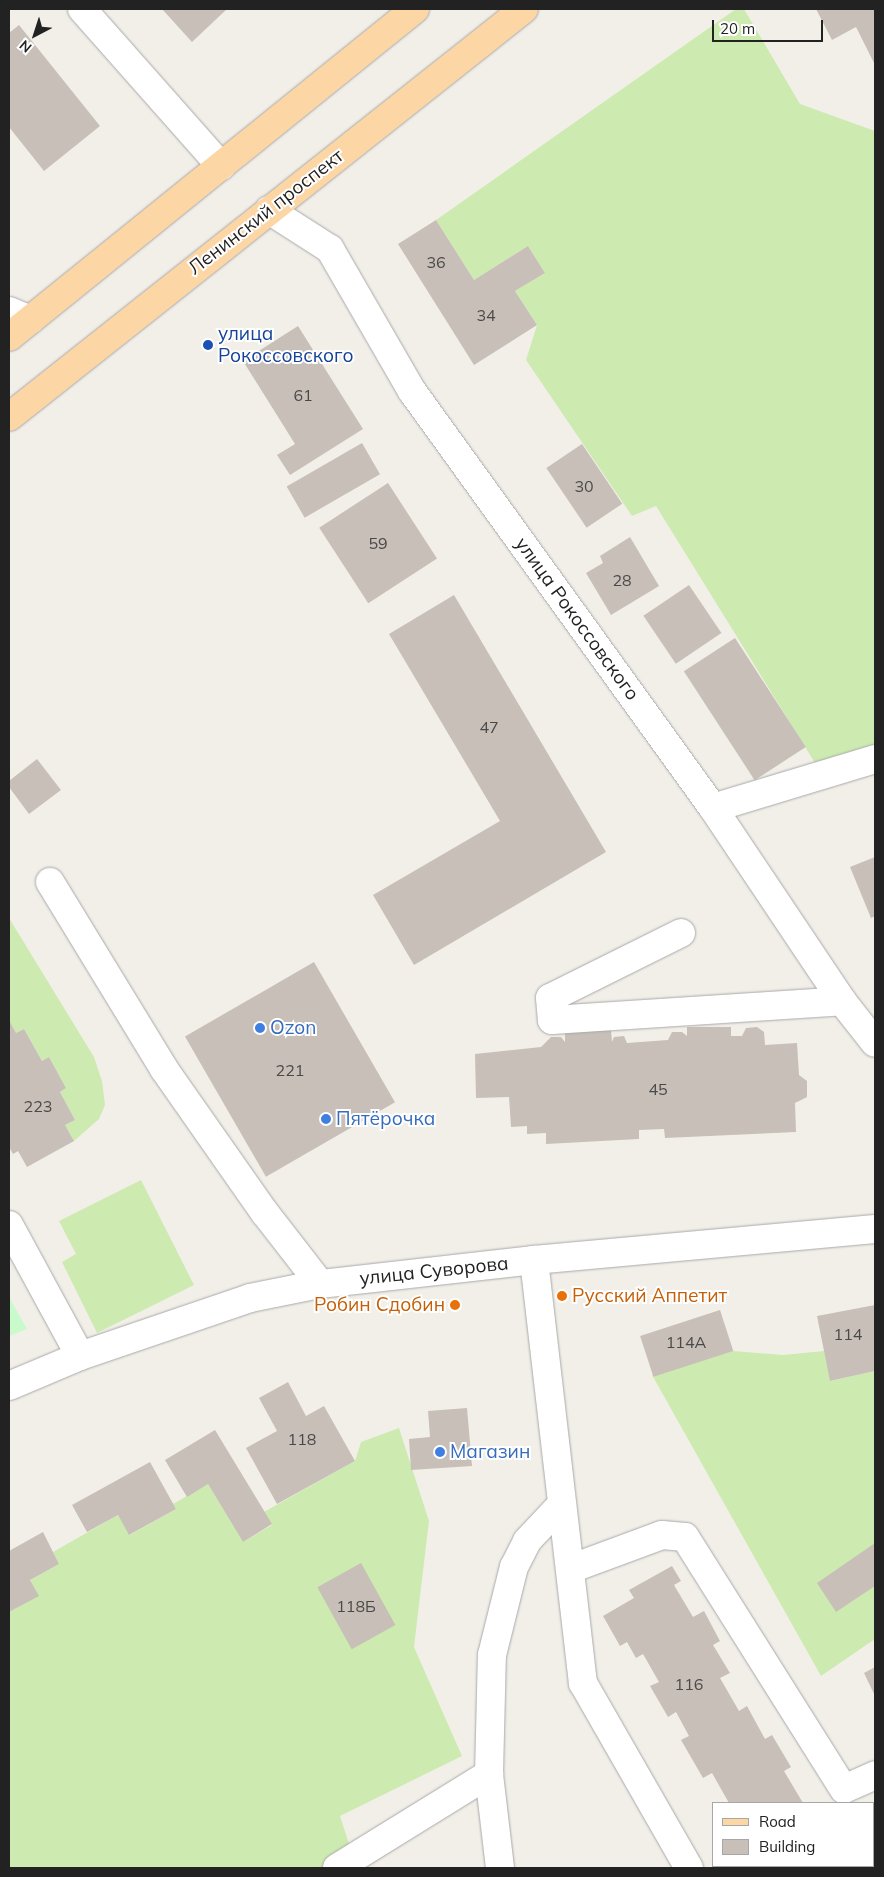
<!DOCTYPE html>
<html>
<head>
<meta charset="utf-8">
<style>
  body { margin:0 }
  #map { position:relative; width:884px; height:1877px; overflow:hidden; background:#f2efe9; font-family:Mulish,sans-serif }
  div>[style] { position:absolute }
  .grass>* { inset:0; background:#cdebb0 }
  .park>* { inset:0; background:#c8facc }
  .building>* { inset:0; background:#c7bfb8; transform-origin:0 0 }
  .roads { filter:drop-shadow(0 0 1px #a9a9a9) drop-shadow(0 0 1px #a9a9a9) }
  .minor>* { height:28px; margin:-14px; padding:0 14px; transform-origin:14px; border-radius:14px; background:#fff }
  .major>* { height:28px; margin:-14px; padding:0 14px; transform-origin:14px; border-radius:14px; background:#fcd6a4 }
  .dots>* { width:14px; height:14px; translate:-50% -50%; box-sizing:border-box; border:2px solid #fff; border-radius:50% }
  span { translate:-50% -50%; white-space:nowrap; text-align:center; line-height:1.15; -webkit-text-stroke:4px #fff; paint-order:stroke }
  .number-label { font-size:16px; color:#4b4948 }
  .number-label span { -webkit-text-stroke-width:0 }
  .street-label { font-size:19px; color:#222 }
  .transit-label { font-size:19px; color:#164399 }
  .left { translate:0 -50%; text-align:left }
  .shop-label { font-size:19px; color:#366cbe }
  .food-label { font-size:19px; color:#c56008 }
  .right { translate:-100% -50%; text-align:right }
  .frame { position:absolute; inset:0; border:10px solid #222; pointer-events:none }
  .legend { position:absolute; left:712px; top:1802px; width:162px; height:65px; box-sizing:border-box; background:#fff; border:1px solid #a7a7a7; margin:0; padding:6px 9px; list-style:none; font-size:15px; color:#222 }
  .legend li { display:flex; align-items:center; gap:10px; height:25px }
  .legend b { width:25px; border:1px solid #a7a7a7 }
  .north { position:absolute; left:10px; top:10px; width:50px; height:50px; -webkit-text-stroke:4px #fff; paint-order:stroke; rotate:220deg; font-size:14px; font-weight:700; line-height:20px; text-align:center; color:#222 }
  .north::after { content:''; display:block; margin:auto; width:18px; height:22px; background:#222; clip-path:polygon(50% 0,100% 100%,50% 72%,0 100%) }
  .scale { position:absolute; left:712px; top:20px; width:111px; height:22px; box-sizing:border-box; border:2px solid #222; border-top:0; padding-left:6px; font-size:15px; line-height:18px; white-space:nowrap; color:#222; -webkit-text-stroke:4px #fff; paint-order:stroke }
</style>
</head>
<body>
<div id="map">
  <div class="grass">
    <i style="clip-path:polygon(736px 9px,744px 9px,800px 104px,875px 131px,875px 744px,815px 763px,656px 506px,632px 516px,526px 360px,537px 325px,515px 291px,545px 273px,528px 246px,474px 280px,436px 220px)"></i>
    <i style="clip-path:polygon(9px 918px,94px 1057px,102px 1081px,105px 1105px,99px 1119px,74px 1141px,65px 1125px,75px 1120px,60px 1092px,66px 1088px,49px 1057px,42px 1061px,24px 1029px,16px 1033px,9px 1020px)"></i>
    <i style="clip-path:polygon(141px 1180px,194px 1285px,97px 1333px,62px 1262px,76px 1254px,59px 1221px)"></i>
    <i style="clip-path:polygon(733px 1351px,783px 1355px,824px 1351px,831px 1381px,875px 1371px,875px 1639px,821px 1676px,652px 1375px)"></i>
    <i style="clip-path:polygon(399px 1428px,429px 1521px,414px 1647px,462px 1756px,340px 1816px,352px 1853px,320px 1868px,9px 1868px,9px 1612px,38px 1596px,30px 1580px,59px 1564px,53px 1552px,118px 1515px,130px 1535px,176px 1509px,173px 1504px,208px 1484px,243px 1542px,272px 1525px,264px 1512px,355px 1461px,361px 1442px)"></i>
  </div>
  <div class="park">
    <i style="clip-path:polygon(9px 1297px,27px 1329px,9px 1336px)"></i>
  </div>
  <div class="building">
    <i style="clip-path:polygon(162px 9px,227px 9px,192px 42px)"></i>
    <i style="clip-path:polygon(816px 9px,875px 9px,875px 65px,856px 27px,832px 40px)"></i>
    <i style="clip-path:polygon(19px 25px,100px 126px,44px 171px,9px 127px,9px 33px)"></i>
    <i style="clip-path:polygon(436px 220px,474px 280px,528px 246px,545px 273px,515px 291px,537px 325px,474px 365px,398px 244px)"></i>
    <i style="clip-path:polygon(298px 326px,363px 429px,290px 475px,277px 455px,295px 444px,243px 361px)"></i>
    <i style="left:362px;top:443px;width:36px;height:87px;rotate:60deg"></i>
    <i style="left:582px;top:444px;width:72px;height:43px;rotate:56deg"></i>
    <i style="left:388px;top:483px;width:90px;height:82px;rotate:57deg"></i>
    <i style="clip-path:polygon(630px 537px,659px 586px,611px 615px,586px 573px,603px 563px,600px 556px)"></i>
    <i style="left:689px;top:585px;width:58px;height:55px;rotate:56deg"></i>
    <i style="clip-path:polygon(454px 595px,606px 852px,414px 965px,373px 895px,500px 821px,389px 634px)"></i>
    <i style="left:735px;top:638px;width:130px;height:61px;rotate:57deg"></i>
    <i style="clip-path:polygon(37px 759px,61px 790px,29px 814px,9px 787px,9px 781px)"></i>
    <i style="clip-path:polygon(875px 857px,875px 916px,871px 918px,850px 867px)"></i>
    <i style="left:314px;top:962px;width:162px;height:149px;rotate:60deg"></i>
    <i style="clip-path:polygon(9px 1020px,16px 1033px,24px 1029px,42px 1061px,49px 1057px,66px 1088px,60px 1092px,75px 1120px,65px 1125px,74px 1141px,27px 1167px,18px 1151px,13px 1154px,9px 1147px)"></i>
    <i style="clip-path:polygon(687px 1027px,731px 1027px,731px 1036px,742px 1036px,746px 1028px,757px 1027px,764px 1032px,765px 1045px,797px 1043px,799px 1075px,807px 1081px,807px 1097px,795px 1103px,796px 1132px,665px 1138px,664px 1129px,639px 1130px,639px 1139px,546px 1144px,546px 1133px,527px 1134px,527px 1126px,511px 1127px,509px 1097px,476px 1098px,475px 1054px,541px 1047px,551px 1037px,561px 1037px,565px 1042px,565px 1032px,611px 1030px,612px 1042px,614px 1037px,624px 1036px,627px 1043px,668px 1040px,672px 1032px,682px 1032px,687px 1036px)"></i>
    <i style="clip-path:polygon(875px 1305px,875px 1371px,830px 1381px,817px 1316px)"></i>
    <i style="left:720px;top:1310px;width:43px;height:84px;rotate:72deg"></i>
    <i style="clip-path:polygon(288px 1382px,306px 1416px,324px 1406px,355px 1461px,277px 1504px,246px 1448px,277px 1431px,259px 1398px)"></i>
    <i style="clip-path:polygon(467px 1408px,472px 1466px,411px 1470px,409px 1439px,430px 1437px,428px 1411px)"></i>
    <i style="clip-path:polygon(215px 1430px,272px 1524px,243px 1542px,208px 1484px,187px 1497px,165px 1460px)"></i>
    <i style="clip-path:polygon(150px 1462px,176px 1509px,129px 1535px,118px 1515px,87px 1532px,72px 1505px)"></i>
    <i style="clip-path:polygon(43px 1532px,59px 1564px,30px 1580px,39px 1596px,9px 1612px,9px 1551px)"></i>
    <i style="clip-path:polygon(875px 1543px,875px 1586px,836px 1612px,817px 1583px)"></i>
    <i style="left:361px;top:1563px;width:71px;height:50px;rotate:61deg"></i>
    <i style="clip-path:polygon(672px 1566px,681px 1581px,674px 1585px,693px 1617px,704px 1611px,720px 1641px,713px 1645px,730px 1673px,720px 1678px,739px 1711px,747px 1706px,765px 1739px,772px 1735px,791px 1767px,784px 1771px,803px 1803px,729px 1803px,712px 1773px,703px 1778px,681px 1740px,689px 1736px,676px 1712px,668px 1717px,650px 1686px,659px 1682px,643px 1654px,636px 1658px,627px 1642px,620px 1646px,603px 1616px,634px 1598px,629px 1590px)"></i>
    <i style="clip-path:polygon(875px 1667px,875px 1696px,864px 1673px)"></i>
    <i style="clip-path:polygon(875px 1823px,875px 1868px,834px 1868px,832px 1866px,873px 1866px)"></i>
  </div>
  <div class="roads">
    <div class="minor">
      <i style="left:82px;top:9px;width:210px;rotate:48.5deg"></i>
      <i style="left:269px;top:210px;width:72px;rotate:32.6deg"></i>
      <i style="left:330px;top:249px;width:164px;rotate:60deg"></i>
      <i style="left:412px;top:391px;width:514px;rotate:54.18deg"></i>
      <i style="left:713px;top:808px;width:232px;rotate:56.2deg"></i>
      <i style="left:842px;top:1001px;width:53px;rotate:51.8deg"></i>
      <i style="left:9px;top:311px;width:23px;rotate:23deg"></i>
      <i style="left:713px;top:808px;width:169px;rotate:-16.8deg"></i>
      <i style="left:50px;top:882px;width:219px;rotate:58.6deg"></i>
      <i style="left:164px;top:1069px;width:176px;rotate:55deg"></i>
      <i style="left:265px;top:1213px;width:90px;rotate:52.2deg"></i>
      <i style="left:681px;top:933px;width:146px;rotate:153.6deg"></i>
      <i style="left:550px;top:998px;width:22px;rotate:85deg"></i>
      <i style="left:552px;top:1020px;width:291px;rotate:-3.7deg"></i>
      <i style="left:9px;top:1225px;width:149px;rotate:61.5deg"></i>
      <i style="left:534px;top:1260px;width:426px;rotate:83.4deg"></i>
      <i style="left:583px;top:1683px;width:213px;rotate:60.2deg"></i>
      <i style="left:9px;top:1386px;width:77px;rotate:-22.9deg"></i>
      <i style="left:80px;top:1356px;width:180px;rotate:-18.8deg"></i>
      <i style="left:250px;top:1298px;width:71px;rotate:-11.3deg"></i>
      <i style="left:320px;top:1284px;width:215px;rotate:-6.4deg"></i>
      <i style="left:534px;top:1260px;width:342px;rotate:-5.2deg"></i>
      <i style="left:570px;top:1569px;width:98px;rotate:-20.3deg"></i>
      <i style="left:662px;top:1535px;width:23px;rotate:5deg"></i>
      <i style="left:685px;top:1537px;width:298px;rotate:57.8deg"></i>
      <i style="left:844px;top:1789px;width:34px;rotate:-24deg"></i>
      <i style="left:337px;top:1868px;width:179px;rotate:-31.7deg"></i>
      <i style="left:500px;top:1868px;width:95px;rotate:-96.7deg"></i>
      <i style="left:489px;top:1774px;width:119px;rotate:-88.6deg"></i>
      <i style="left:492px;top:1655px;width:91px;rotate:-76deg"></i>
      <i style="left:514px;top:1567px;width:29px;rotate:-63deg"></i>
      <i style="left:527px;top:1541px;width:50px;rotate:-46.6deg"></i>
    </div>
    <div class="major">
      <i style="left:9px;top:337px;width:522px;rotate:-38.93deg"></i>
      <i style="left:9px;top:417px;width:657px;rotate:-38.39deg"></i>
    </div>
  </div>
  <div class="dots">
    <i style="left:208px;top:345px;background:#1a4fb4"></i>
    <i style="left:260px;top:1028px;background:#3f7fe0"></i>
    <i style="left:326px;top:1119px;background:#3f7fe0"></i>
    <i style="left:562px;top:1296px;background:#e8710a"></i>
    <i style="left:455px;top:1305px;background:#e8710a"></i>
    <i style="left:440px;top:1452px;background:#3f7fe0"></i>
  </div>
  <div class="number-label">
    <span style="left:436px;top:262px">36</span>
    <span style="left:486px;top:315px">34</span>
    <span style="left:303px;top:395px">61</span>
    <span style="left:584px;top:486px">30</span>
    <span style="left:378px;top:543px">59</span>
    <span style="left:622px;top:580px">28</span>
    <span style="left:489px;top:727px">47</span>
    <span style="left:290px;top:1070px">221</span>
    <span style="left:658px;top:1089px">45</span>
    <span style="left:38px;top:1106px">223</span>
    <span style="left:848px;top:1334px">114</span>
    <span style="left:686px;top:1342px">114А</span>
    <span style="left:302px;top:1439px">118</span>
    <span style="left:356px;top:1606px">118Б</span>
    <span style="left:689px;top:1684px">116</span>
  </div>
  <div class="street-label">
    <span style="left:266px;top:212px;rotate:-38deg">Ленинский проспект</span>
    <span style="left:577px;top:619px;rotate:54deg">улица Рокоссовского</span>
    <span style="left:434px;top:1271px;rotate:-6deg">улица Суворова</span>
  </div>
  <div class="transit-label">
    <span class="left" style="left:218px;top:345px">улица<br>Рокоссовского</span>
  </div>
  <div class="shop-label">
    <span class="left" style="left:270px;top:1028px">Ozon</span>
    <span class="left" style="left:336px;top:1119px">Пятёрочка</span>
    <span class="left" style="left:450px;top:1452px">Магазин</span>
  </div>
  <div class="food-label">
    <span class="left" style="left:572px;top:1296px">Русский Аппетит</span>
    <span class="right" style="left:445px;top:1305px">Робин Сдобин</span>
  </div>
  <div class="frame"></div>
  <ul class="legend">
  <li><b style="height:6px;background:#fcd6a4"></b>Road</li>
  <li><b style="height:14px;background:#c7bfb8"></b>Building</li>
  </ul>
  <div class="north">N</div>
  <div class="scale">20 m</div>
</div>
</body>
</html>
